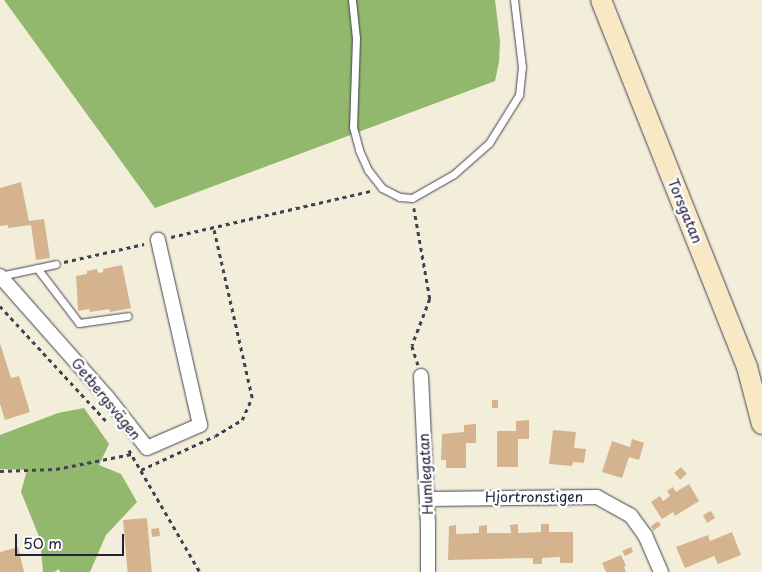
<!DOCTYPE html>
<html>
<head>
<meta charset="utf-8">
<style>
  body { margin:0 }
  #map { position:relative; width:762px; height:572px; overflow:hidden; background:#f3eeda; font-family:"Playpen Sans",sans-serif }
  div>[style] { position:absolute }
  .forest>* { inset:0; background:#92b86d }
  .building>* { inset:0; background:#d6b38f; transform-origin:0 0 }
  .path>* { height:2.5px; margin-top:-1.25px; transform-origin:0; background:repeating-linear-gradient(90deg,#414153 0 4px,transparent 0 8px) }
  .roads { filter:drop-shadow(0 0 1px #414153) drop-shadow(0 0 1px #414153) }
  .service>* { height:7px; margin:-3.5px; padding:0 3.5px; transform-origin:3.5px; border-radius:3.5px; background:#fff }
  .minor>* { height:14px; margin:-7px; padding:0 7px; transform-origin:7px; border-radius:7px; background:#fff }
  .secondary>* { height:20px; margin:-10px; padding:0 10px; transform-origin:10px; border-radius:10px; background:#f8e8c3 }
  span { translate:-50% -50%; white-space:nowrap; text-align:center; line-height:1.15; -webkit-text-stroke:5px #fff; paint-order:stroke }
  .street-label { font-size:14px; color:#22223b }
  .scale { position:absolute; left:15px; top:534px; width:109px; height:22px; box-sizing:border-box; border:2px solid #22223b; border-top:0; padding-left:6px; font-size:15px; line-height:18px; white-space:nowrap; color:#22223b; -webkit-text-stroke:4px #fff; paint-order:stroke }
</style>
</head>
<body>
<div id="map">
  <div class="forest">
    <i style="clip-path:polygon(4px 0,495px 0,500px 41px,499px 62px,495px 81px,155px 208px)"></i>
    <i style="clip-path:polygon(84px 408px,109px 444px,99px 465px,121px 474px,137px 502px,106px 535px,90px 572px,60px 572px,59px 569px,54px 572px,43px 572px,40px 539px,21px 492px,27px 470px,0 469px,0 435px,58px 413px)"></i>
  </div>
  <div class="building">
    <i style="clip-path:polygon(21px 182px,29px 221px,44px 219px,50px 258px,36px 260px,31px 225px,8px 228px,8px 225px,0 226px,0 188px)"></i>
    <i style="clip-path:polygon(122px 265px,131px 308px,110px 312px,109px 309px,90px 312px,89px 309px,78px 311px,76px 276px,87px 274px,87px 271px,97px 269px,98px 273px,103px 272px,103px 269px)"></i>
    <i style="clip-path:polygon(0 343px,11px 378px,19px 376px,30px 412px,5px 420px,0 404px)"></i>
    <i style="left:492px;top:400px;width:6px;height:8px"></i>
    <i style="clip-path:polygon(529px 420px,529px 439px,518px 439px,518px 467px,497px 467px,497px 431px,516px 431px,516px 421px)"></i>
    <i style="clip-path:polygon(476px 424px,476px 443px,466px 443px,466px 468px,446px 468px,446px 460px,441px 460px,442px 434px,464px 432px,464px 425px)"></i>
    <i style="clip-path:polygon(553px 430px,576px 432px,574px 448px,586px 449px,584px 463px,573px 462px,572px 466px,549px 464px)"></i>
    <i style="clip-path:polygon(632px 439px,644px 443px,639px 460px,629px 457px,622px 478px,602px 472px,612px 441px,630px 447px)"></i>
    <i style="left:681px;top:467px;width:9px;height:9px;rotate:49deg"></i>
    <i style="clip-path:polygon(689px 484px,699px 501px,675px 516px,673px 512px,662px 519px,651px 502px,660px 496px,663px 501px,670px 496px,667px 491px,673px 487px,676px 492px)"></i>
    <i style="clip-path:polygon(711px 511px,715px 518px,707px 523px,703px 515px)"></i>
    <i style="left:147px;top:518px;width:54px;height:24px;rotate:85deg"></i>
    <i style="left:658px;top:521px;width:5px;height:9px;rotate:53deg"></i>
    <i style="clip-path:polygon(518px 524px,518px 533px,541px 532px,541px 524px,549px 524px,549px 532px,573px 532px,573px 563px,560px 563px,560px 557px,542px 558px,542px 564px,533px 564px,533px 558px,448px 560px,449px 526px,456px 525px,456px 534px,479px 533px,479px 526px,487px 525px,487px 533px,511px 533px,510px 525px)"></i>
    <i style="left:159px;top:528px;width:8px;height:8px;rotate:83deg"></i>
    <i style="clip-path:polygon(732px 532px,741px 555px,718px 564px,714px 556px,685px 568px,676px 547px,708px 535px,710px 541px)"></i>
    <i style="clip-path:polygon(18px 547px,24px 572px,0 572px,0 552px)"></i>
    <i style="clip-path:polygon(631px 547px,633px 552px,625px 556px,622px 551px)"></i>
    <i style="clip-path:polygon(621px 555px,626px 566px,624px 567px,626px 572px,606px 572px,602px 563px)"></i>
  </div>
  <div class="path">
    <i style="left:414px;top:208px;width:92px;rotate:80deg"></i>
    <i style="left:430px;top:299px;width:50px;rotate:111deg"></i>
    <i style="left:412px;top:346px;width:20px;rotate:72deg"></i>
    <i style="left:171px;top:237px;width:205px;rotate:-13deg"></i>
    <i style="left:64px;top:262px;width:82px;rotate:-12.7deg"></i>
    <i style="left:0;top:306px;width:158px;rotate:47.3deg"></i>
    <i style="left:129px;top:450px;width:141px;rotate:59.8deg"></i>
    <i style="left:141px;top:470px;width:81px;rotate:-24.7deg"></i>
    <i style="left:215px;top:436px;width:31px;rotate:-31deg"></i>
    <i style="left:242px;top:420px;width:24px;rotate:-66deg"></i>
    <i style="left:252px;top:398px;width:175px;rotate:-102.8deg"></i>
    <i style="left:0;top:471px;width:56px;rotate:-2deg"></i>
    <i style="left:56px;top:469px;width:77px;rotate:-11.2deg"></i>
  </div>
  <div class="roads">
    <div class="service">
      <i style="left:352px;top:0;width:38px;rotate:84deg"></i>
      <i style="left:356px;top:38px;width:89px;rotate:91.9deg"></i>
      <i style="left:353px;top:127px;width:24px;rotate:75deg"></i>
      <i style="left:359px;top:150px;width:22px;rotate:66deg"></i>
      <i style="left:368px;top:170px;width:23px;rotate:52deg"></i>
      <i style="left:382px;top:188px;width:20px;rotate:27deg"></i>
      <i style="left:400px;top:197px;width:12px;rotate:5deg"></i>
      <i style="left:412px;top:198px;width:48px;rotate:-29.7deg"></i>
      <i style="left:454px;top:174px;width:47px;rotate:-41.5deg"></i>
      <i style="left:489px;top:143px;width:57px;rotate:-58deg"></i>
      <i style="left:519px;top:95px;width:28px;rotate:-84deg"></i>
      <i style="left:522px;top:67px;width:67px;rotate:-96.8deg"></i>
      <i style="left:37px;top:268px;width:69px;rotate:52.6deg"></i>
      <i style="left:79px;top:323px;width:49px;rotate:-8.1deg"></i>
      <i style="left:0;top:276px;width:57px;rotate:-12.1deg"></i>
    </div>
    <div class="minor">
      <i style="left:0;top:276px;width:163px;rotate:48.5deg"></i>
      <i style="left:108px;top:398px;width:63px;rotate:52deg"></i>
      <i style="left:147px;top:448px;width:58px;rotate:-23.5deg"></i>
      <i style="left:200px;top:425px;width:190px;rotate:-102.8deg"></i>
      <i style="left:421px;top:376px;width:146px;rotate:87.3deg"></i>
      <i style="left:428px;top:522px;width:50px;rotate:90deg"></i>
      <i style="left:427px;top:499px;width:170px;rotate:-0.7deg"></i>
      <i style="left:597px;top:497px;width:39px;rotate:29deg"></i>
      <i style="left:631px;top:516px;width:24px;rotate:54deg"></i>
      <i style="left:645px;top:535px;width:40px;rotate:66.6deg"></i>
    </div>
    <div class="secondary">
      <i style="left:601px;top:0;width:395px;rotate:68.3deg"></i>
      <i style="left:747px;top:367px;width:59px;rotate:75.3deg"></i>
    </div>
  </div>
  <div class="street-label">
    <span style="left:685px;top:211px;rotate:68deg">Torsgatan</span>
    <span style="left:106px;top:399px;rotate:51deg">Getbergsvägen</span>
    <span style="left:426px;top:474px;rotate:-93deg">Humlegatan</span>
    <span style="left:534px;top:497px">Hjortronstigen</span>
  </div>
  <div class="scale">50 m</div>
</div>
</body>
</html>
